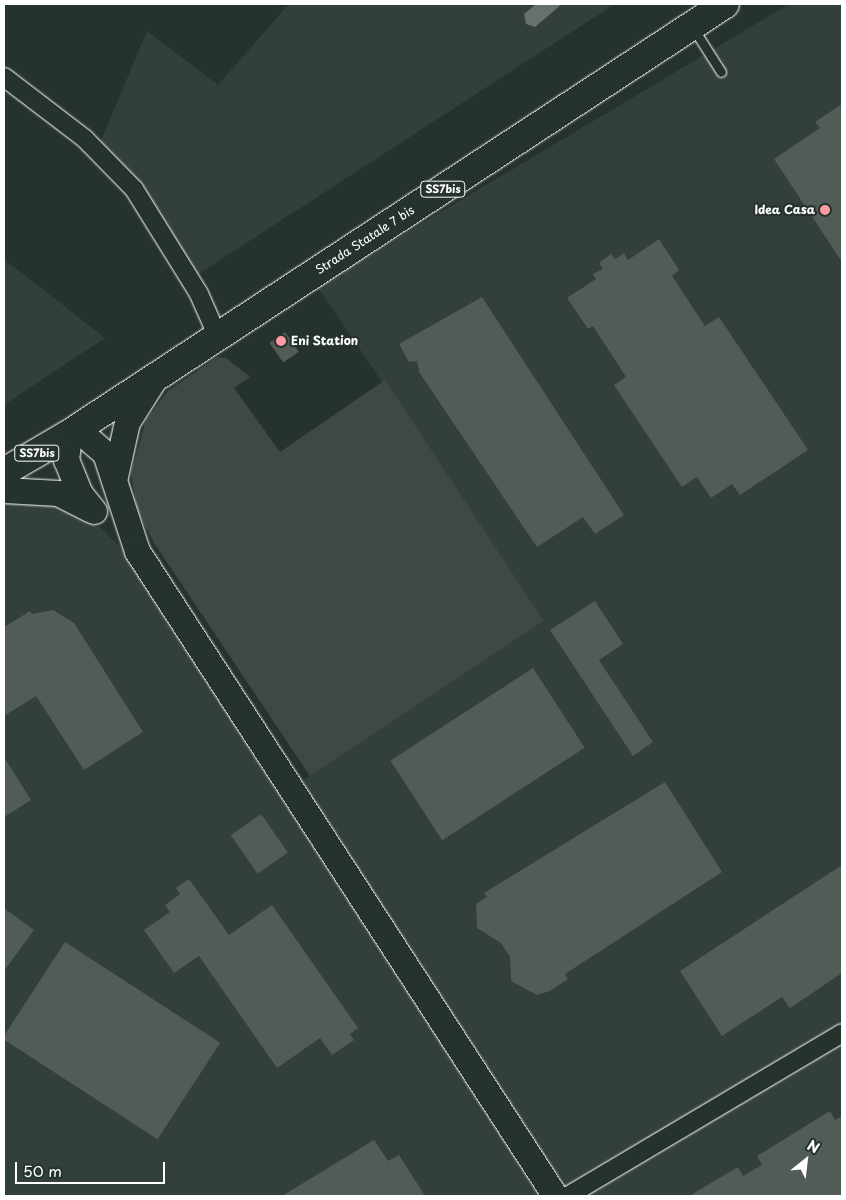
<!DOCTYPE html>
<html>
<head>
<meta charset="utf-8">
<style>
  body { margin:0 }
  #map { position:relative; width:846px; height:1200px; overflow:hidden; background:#26332d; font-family:"Playpen Sans",sans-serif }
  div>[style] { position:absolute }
  .built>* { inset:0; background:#333f3a }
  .green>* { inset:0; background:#3e4944 }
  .water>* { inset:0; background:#67706c }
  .building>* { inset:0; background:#515c57; transform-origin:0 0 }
  .roads { filter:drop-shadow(0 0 1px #fff) drop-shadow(0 0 1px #fff) }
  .lane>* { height:9px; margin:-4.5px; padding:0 4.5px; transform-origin:4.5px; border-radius:4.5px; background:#26332d }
  .street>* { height:18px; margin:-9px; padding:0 9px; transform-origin:9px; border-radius:9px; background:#26332d }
  .secondary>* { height:25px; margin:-12.5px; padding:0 12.5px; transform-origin:12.5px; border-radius:12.5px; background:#26332d }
  .primary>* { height:28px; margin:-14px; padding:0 14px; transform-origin:14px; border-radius:14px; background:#26332d }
  .dots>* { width:14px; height:14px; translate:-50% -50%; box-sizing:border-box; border:2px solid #26332d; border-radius:50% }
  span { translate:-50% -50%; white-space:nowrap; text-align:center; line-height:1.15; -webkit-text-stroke:4.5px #26332d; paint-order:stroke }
  .shield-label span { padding:1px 4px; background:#26332d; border:1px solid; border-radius:4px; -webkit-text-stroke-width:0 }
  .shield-label { font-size:11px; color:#fff; font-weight:700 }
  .poi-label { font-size:12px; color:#fff; font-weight:700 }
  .right { translate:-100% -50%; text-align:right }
  .left { translate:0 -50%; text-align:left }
  .street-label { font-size:12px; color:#fff }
  .frame { position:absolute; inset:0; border:5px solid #fff; pointer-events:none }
  .north { position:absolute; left:781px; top:1135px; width:50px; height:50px; -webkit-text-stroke:4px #26332d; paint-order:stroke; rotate:29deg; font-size:14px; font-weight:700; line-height:20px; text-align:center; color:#fff }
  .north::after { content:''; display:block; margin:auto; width:18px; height:22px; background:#fff; clip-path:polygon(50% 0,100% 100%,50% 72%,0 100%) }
  .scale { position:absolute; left:15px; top:1162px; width:150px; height:22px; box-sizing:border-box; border:2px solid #fff; border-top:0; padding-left:6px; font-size:15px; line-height:18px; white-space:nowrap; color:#fff; -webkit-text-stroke:4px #26332d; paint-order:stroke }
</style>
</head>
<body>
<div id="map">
  <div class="built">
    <i style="clip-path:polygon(289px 4px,615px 4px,197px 275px,141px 184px,100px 143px,147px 31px,218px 85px)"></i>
    <i style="clip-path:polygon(789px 4px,842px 4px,842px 1196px,4px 1196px,4px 498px,42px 499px,95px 522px,129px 556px,282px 794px,544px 621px,317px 286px)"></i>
    <i style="clip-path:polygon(4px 259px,105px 338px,4px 405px)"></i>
  </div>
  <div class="green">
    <i style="clip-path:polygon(217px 357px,226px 358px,250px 377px,234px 388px,280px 452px,385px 380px,544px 621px,310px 776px,154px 543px,137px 510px,131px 473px,146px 420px,168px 391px)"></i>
  </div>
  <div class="water">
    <i style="clip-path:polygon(536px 4px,562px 4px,535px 27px,526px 24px,524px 14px)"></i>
  </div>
  <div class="building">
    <i style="clip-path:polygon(842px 104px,842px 262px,774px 159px,820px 128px,815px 122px)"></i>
    <i style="clip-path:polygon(659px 239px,679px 270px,672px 276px,705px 326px,719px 317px,808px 450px,740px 495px,732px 484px,711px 498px,697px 477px,682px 487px,614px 385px,626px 377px,593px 326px,588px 329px,567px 298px,596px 279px,593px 274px,603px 269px,599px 263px,611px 254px,615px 259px,624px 253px,628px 260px)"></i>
    <i style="clip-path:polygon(482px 297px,624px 515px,595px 534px,583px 517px,537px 547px,419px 372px,417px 361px,409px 362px,399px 344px)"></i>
    <i style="left:285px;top:332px;width:24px;height:19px;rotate:55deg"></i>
    <i style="clip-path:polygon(595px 601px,623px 644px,599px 660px,653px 742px,633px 756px,550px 630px)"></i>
    <i style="clip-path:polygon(30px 611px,32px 614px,53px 610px,74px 623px,143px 732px,84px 770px,36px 696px,4px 716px,4px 627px)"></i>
    <i style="left:533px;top:668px;width:95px;height:170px;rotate:57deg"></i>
    <i style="clip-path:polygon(4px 757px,31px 800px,4px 817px)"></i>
    <i style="clip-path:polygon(665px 782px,722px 872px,565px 974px,568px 979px,550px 991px,537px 995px,511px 981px,510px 957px,501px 943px,477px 928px,476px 904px,487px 897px,484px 893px)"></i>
    <i style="left:261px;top:814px;width:47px;height:37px;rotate:55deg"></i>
    <i style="clip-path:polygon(842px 865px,842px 973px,790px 1008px,782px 997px,722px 1036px,680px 971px)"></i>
    <i style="clip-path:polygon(189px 879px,229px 935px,272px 905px,358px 1028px,350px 1034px,354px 1040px,332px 1055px,320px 1038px,277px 1068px,199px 956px,174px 973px,144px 930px,170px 912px,165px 905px,180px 894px,176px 888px)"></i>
    <i style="clip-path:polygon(4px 908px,34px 930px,4px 971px)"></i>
    <i style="left:65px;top:942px;width:185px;height:115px;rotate:33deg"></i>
    <i style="clip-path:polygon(830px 1111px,835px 1120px,842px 1116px,842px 1196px,689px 1196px,738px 1167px,743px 1176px,762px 1165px,757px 1156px)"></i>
    <i style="clip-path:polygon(374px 1140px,388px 1161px,399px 1155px,425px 1196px,282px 1196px)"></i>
  </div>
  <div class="roads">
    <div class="lane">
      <i style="left:693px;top:28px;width:52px;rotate:57.5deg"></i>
    </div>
    <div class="street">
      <i style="left:4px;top:77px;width:102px;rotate:37.4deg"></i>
      <i style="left:85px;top:139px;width:70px;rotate:45.6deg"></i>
      <i style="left:134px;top:189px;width:123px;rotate:58.2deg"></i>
      <i style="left:199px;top:294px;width:47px;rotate:66.2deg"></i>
      <i style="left:568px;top:1196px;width:319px;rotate:-30.7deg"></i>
    </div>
    <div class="secondary">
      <i style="left:115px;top:476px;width:55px;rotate:-77.5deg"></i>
      <i style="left:127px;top:422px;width:49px;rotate:-57.6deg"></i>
      <i style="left:4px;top:490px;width:54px;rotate:3.2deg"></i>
      <i style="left:58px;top:493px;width:36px;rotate:27deg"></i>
      <i style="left:94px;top:511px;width:22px;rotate:-129deg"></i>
      <i style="left:80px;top:494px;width:37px;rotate:-112deg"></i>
      <i style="left:66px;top:460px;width:26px;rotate:-83deg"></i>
      <i style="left:69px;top:434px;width:15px;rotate:4deg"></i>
      <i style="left:84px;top:435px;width:28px;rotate:41deg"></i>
      <i style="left:105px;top:453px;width:103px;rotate:71.9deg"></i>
      <i style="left:137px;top:551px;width:769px;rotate:57.05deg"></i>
    </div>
    <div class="primary">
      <i style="left:4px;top:472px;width:75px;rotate:-30.3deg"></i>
      <i style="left:69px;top:434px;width:784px;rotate:-33.24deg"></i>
    </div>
  </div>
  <div class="dots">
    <i style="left:825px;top:210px;background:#ff9aa2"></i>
    <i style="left:281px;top:341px;background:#ff9aa2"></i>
  </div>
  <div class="shield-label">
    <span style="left:443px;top:189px">SS7bis</span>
    <span style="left:37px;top:453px">SS7bis</span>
  </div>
  <div class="poi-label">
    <span class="right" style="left:815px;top:210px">Idea Casa</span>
    <span class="left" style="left:291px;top:341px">Eni Station</span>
  </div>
  <div class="street-label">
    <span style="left:365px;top:240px;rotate:-33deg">Strada Statale 7 bis</span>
  </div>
  <div class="frame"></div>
  <div class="north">N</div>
  <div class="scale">50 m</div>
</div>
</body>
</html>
